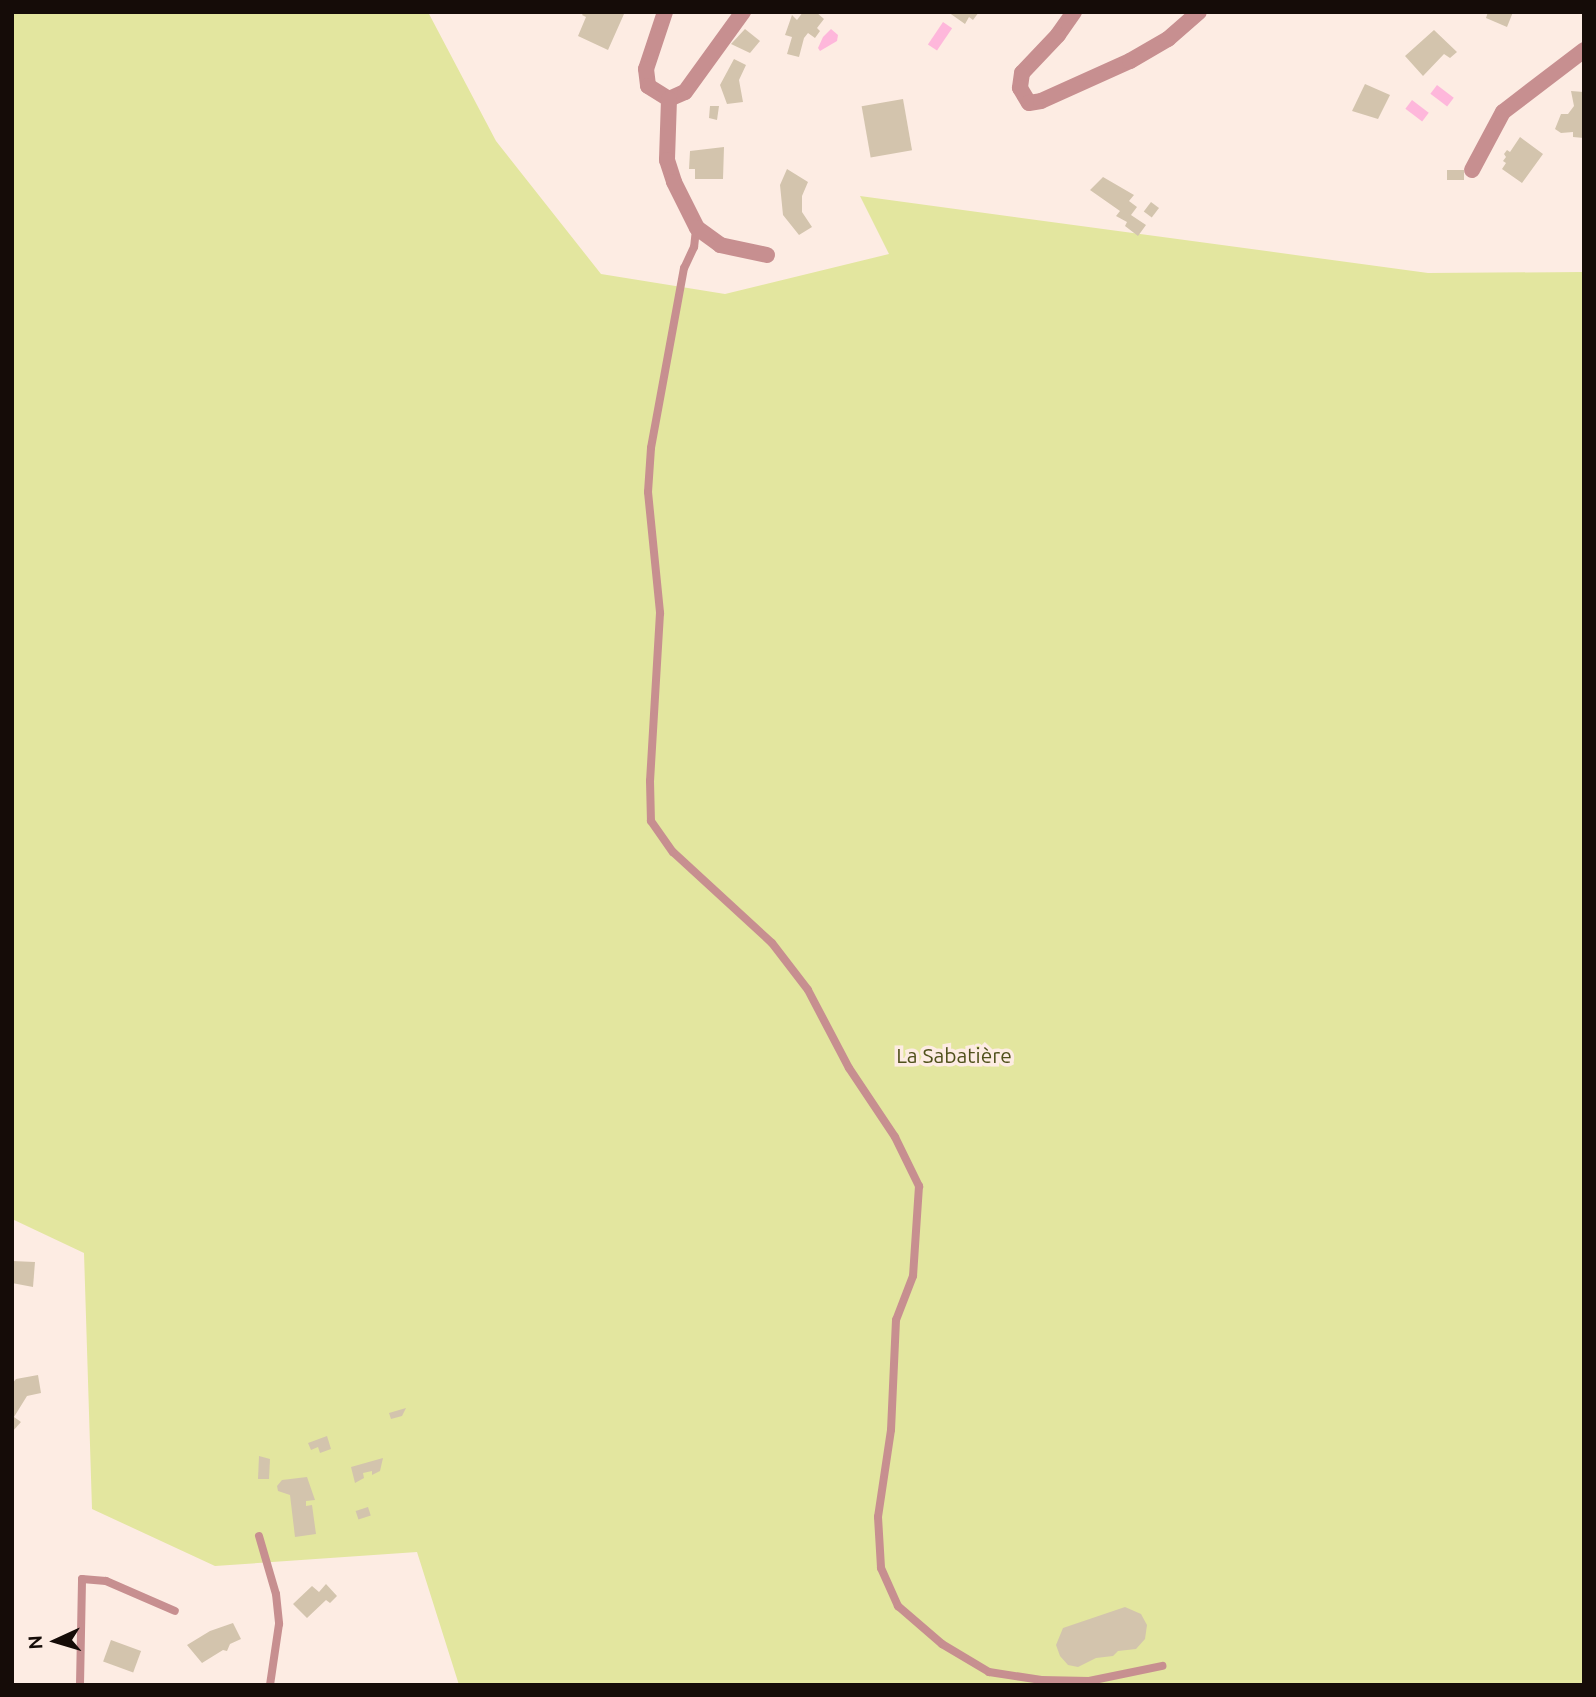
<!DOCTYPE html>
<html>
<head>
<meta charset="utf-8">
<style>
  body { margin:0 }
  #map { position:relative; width:1596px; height:1697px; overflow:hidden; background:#fdece3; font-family:Ubuntu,sans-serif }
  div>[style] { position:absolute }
  .green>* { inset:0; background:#e3e69f }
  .water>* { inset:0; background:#feb7db; transform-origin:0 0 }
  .building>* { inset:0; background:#d3c4ad; transform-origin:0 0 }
  .service>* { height:8px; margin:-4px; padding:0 4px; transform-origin:4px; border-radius:4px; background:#c78f90 }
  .minor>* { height:16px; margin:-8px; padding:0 8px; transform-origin:8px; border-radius:8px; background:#c78f90 }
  span { translate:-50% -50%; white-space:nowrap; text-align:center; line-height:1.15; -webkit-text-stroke:7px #fdece3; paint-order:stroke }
  .park-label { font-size:21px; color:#50511c }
  .frame { position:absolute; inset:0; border:14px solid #150c08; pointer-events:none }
  .north { position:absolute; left:21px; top:1606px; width:70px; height:70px; -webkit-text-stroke:5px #fdece3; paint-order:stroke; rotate:266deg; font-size:19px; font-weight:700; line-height:28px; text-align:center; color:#150c08 }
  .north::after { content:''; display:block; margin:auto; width:24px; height:32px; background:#150c08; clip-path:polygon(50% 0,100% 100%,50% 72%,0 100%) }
</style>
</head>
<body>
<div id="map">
  <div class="green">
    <i style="clip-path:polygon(12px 12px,428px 12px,496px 141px,601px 274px,725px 294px,889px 254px,860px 196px,1428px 273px,1584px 272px,1584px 1685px,459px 1685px,417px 1552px,215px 1566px,92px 1509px,84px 1253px,12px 1219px)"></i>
  </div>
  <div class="water">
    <i style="left:943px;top:22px;width:11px;height:27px;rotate:34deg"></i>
    <i style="clip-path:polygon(831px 29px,838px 35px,837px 41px,820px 51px,818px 48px,823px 37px)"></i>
    <i style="left:1437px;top:85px;width:21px;height:11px;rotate:37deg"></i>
    <i style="left:1412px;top:100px;width:21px;height:11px;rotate:37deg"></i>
  </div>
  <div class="building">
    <i style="clip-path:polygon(584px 12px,624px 14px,608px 50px,578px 36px,586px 17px,582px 15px)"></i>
    <i style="clip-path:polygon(803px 12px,816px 12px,824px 19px,817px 28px,820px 31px,815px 38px,808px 33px,804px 38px,799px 57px,787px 54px,792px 37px,785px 35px,792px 15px,797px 20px)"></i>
    <i style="clip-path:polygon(948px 12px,979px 12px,973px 20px,969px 17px,965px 24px)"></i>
    <i style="clip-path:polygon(1488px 12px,1513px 12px,1507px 27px,1486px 18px)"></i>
    <i style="clip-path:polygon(745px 29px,760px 41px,750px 53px,731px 44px)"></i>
    <i style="clip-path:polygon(1434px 30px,1457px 52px,1450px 58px,1444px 54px,1423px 76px,1405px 56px)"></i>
    <i style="clip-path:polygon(734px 59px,746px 65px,739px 80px,743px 102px,727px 104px,720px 85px)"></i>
    <i style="clip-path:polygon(1365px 84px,1390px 95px,1378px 119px,1352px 111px)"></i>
    <i style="clip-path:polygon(1571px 91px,1584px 92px,1584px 138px,1573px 137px,1573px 132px,1561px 133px,1555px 129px,1561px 114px,1568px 114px,1574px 106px)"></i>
    <i style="left:903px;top:99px;width:52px;height:42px;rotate:80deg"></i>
    <i style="clip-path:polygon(710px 106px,719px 106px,717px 120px,709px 118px)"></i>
    <i style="clip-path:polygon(1520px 137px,1543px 154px,1522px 183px,1502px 169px,1506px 163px,1503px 161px,1506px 157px,1504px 154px,1507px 150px,1510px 152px)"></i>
    <i style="clip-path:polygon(724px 147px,723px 179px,695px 179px,695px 169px,689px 169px,690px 151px)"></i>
    <i style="clip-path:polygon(787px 169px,808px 182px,802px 196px,802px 212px,812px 227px,799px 235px,783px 215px,780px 185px)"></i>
    <i style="left:1447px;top:170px;width:17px;height:10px"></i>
    <i style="clip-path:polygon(1103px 177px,1134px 195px,1129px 201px,1137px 207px,1131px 215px,1146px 225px,1138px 236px,1125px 226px,1127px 222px,1116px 216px,1120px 211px,1090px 190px)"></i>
    <i style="left:1151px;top:202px;width:10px;height:12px;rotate:37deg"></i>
    <i style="clip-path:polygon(12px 1261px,35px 1262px,33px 1287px,12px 1283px)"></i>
    <i style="clip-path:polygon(38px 1375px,41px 1393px,27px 1396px,14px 1417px,21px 1422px,12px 1432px,12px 1384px,16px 1379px)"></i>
    <i style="clip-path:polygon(406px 1408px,402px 1416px,391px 1419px,389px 1413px)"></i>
    <i style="clip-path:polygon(327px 1436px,331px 1449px,320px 1453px,318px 1447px,311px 1450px,308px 1443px)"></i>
    <i style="clip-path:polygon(259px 1456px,270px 1459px,269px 1479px,258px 1479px)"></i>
    <i style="clip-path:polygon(383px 1458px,380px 1471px,372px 1475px,372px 1471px,363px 1473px,364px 1478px,355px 1483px,351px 1467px)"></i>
    <i style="clip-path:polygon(307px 1477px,315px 1500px,306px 1501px,306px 1506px,312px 1505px,316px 1534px,295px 1537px,290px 1495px,278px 1491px,277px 1486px,282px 1480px)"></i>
    <i style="left:368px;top:1507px;width:9px;height:13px;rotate:72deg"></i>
    <i style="clip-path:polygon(326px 1584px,337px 1596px,330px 1603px,326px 1600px,307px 1618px,293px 1604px,312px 1586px,319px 1592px)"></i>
    <i style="clip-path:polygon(1125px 1607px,1141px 1614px,1147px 1625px,1145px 1639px,1136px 1649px,1118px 1651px,1113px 1656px,1096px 1658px,1078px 1667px,1068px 1665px,1060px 1656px,1056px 1645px,1063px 1628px)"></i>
    <i style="clip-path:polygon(233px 1623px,241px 1639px,230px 1644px,227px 1651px,223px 1650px,202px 1663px,187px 1645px,210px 1631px)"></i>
    <i style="left:111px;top:1640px;width:32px;height:23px;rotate:20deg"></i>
  </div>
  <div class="service">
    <i style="left:696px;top:229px;width:18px;rotate:96deg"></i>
    <i style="left:694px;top:247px;width:23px;rotate:115deg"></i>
    <i style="left:684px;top:268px;width:183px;rotate:100.4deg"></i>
    <i style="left:651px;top:448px;width:44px;rotate:93.9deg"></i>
    <i style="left:648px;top:492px;width:122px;rotate:84.3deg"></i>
    <i style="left:660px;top:613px;width:168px;rotate:93.4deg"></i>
    <i style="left:650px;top:781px;width:40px;rotate:88.6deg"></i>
    <i style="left:651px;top:821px;width:38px;rotate:55deg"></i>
    <i style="left:673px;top:852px;width:134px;rotate:42.6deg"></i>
    <i style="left:772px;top:943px;width:59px;rotate:52.5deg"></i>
    <i style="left:808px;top:990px;width:88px;rotate:62.3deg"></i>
    <i style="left:849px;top:1068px;width:83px;rotate:56.3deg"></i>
    <i style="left:895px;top:1137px;width:55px;rotate:63.9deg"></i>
    <i style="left:919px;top:1186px;width:90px;rotate:93.8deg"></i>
    <i style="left:913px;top:1276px;width:47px;rotate:111.1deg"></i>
    <i style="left:896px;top:1320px;width:110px;rotate:92.6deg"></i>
    <i style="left:891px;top:1430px;width:88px;rotate:98.5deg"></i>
    <i style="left:878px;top:1517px;width:51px;rotate:86.6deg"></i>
    <i style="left:881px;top:1568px;width:42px;rotate:65.9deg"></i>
    <i style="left:898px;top:1606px;width:58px;rotate:40.8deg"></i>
    <i style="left:942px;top:1644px;width:55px;rotate:30.8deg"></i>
    <i style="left:989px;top:1672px;width:53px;rotate:8.7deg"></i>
    <i style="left:1041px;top:1680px;width:48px;rotate:1.2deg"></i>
    <i style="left:1089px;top:1681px;width:75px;rotate:-11.6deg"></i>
    <i style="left:259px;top:1536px;width:60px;rotate:73.7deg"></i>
    <i style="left:276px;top:1594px;width:30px;rotate:84deg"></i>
    <i style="left:279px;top:1624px;width:62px;rotate:98.4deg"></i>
    <i style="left:80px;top:1685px;width:106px;rotate:-88.9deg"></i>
    <i style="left:82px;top:1579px;width:24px;rotate:5deg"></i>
    <i style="left:106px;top:1581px;width:75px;rotate:23.5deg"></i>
  </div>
  <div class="minor">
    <i style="left:665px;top:12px;width:60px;rotate:108.4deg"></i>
    <i style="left:646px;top:69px;width:17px;rotate:83deg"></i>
    <i style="left:648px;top:86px;width:25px;rotate:32deg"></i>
    <i style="left:669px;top:99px;width:17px;rotate:-24deg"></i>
    <i style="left:685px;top:92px;width:99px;rotate:-54.1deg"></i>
    <i style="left:1074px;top:12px;width:28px;rotate:125deg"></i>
    <i style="left:1058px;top:35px;width:52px;rotate:133.5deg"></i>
    <i style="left:1022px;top:73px;width:15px;rotate:98deg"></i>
    <i style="left:1020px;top:88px;width:17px;rotate:59deg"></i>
    <i style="left:1029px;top:103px;width:12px;rotate:-9deg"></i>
    <i style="left:1041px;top:101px;width:98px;rotate:-24.2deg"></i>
    <i style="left:1130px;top:61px;width:44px;rotate:-30.1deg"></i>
    <i style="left:1168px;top:39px;width:41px;rotate:-41.1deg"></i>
    <i style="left:669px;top:99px;width:61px;rotate:91.9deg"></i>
    <i style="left:667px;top:160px;width:23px;rotate:72deg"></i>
    <i style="left:674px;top:182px;width:51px;rotate:63.4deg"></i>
    <i style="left:697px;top:228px;width:29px;rotate:36deg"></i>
    <i style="left:720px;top:245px;width:48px;rotate:12deg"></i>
    <i style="left:1472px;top:170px;width:66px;rotate:-61.9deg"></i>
    <i style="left:1503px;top:112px;width:102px;rotate:-37.4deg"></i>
  </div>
  <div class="park-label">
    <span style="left:954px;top:1055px">La Sabatière</span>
  </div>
  <div class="frame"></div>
  <div class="north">N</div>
</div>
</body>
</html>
